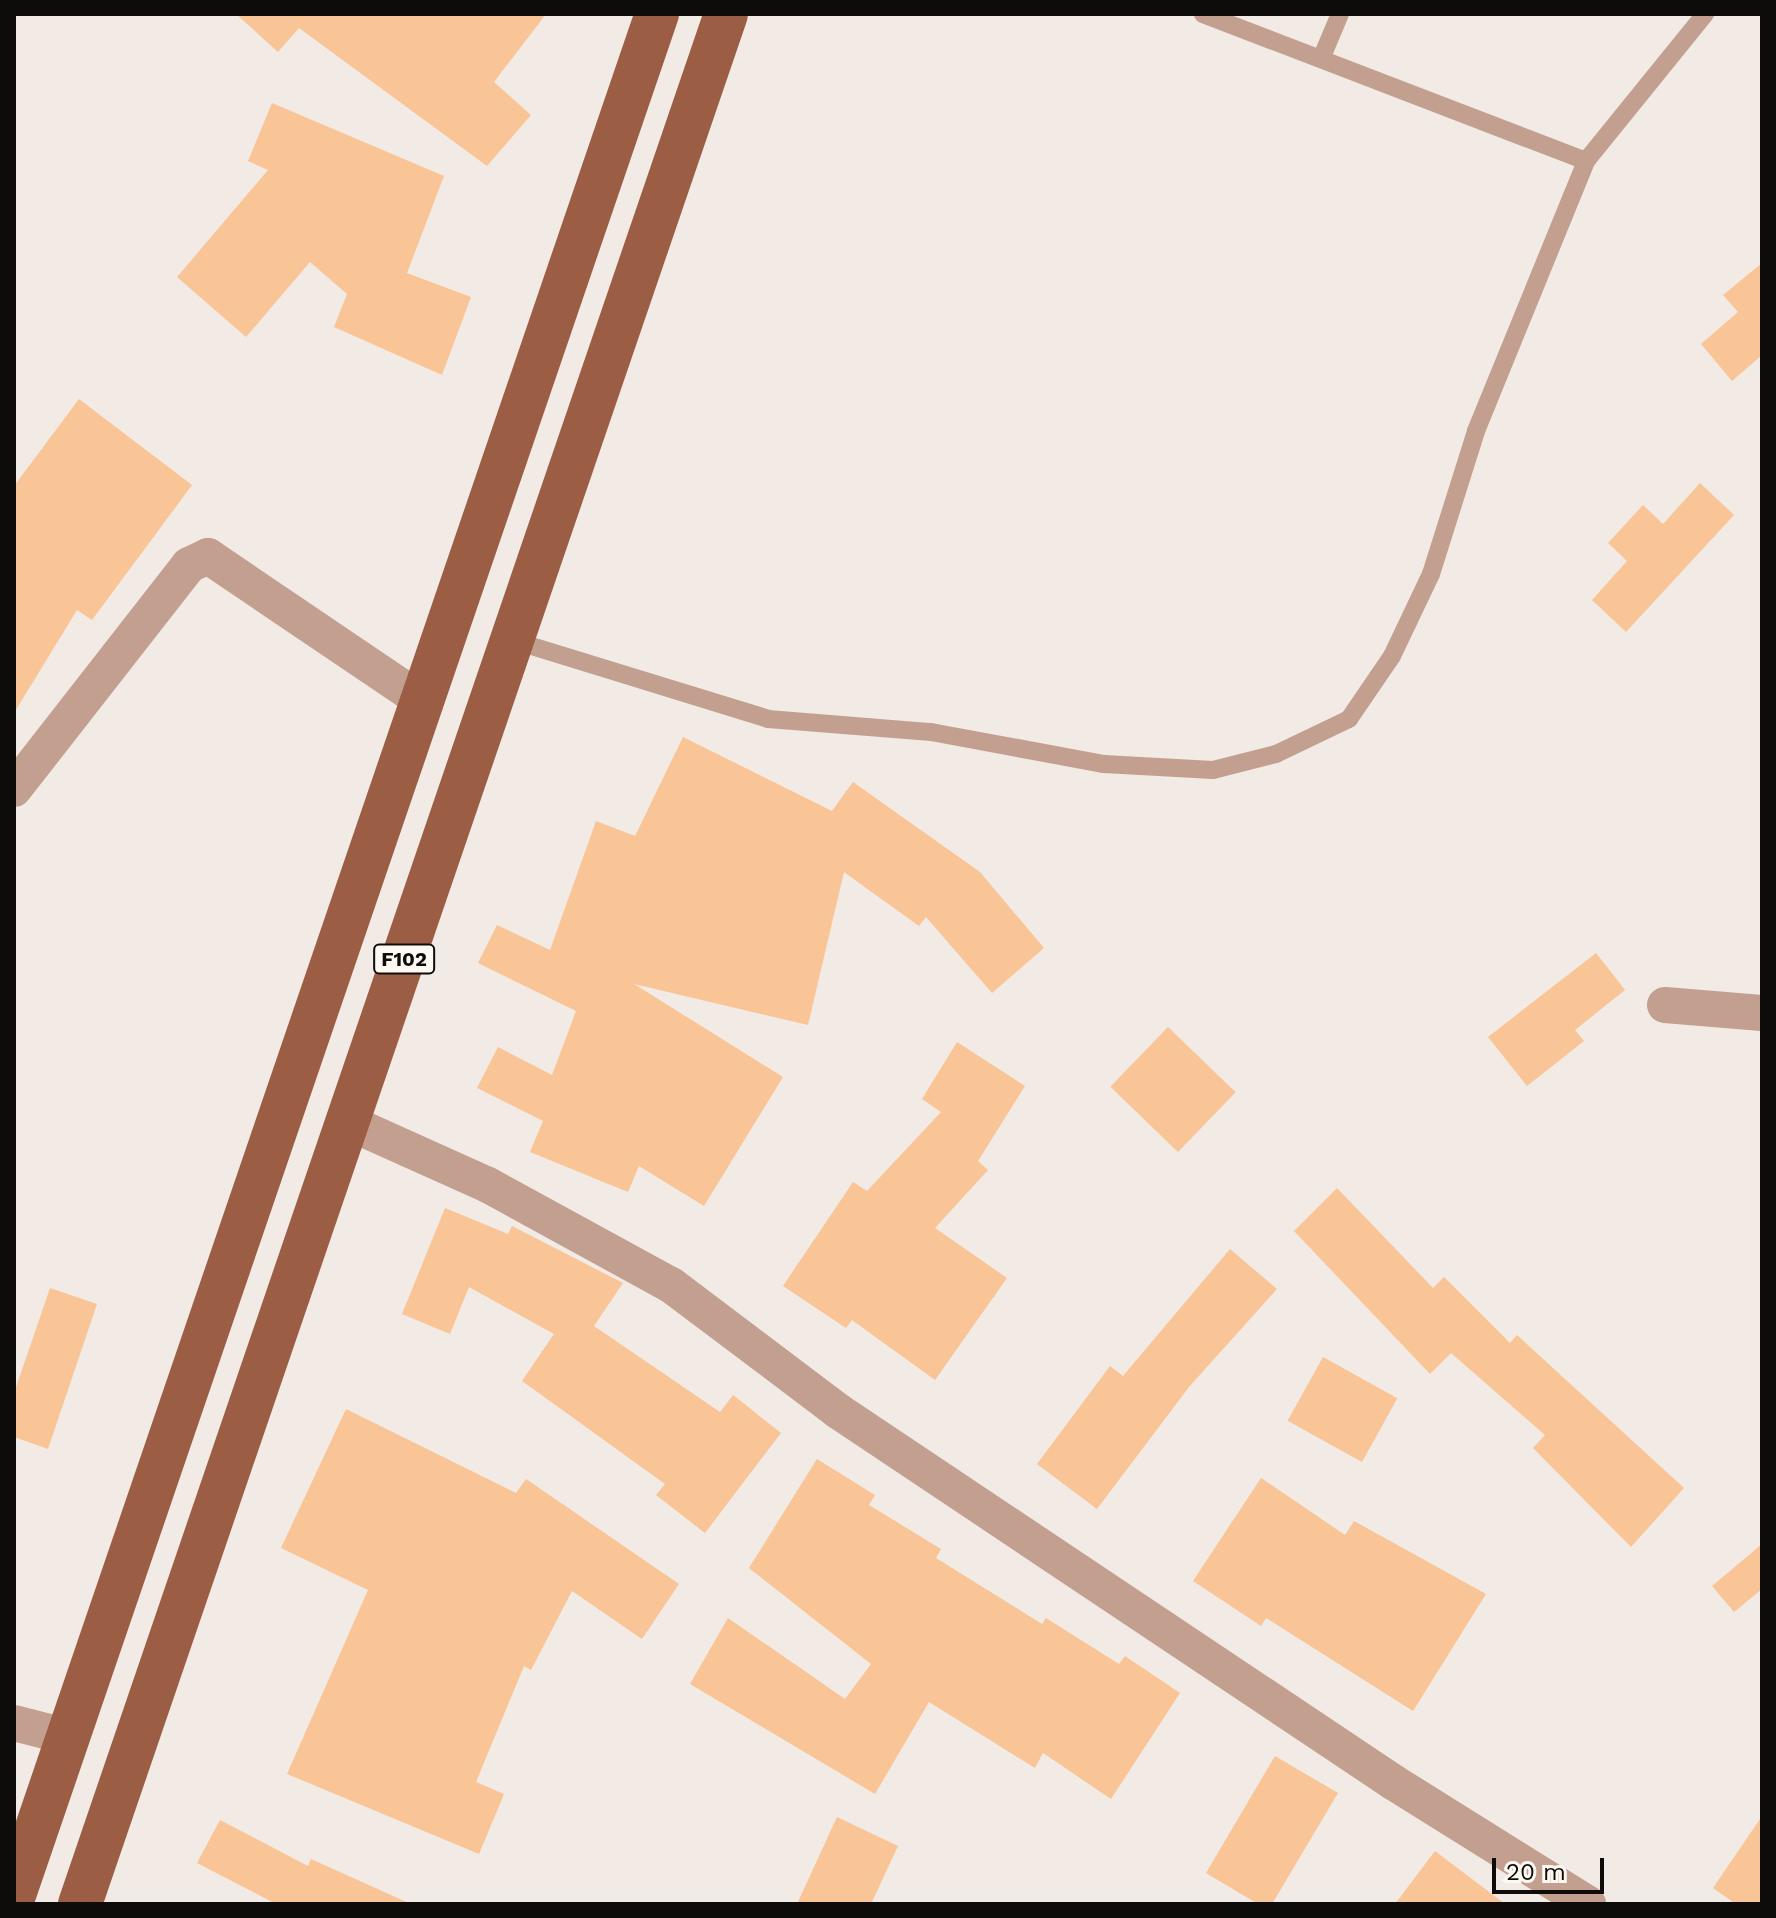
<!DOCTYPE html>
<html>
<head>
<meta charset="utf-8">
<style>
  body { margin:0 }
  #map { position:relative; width:1776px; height:1918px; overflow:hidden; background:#f2eae4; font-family:"Work Sans",sans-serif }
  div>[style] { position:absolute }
  .building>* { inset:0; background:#f9c496; transform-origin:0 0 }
  .service>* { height:18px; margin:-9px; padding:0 9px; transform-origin:9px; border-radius:9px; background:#c39f90 }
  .minor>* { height:36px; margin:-18px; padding:0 18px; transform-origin:18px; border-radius:18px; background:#c39f90 }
  .primary>* { height:44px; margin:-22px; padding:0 22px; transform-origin:22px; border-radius:22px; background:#9b5d44 }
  span { translate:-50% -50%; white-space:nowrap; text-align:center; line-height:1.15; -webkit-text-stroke:8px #fef8f2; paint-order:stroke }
  .shield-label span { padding:2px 6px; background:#fef8f2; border:2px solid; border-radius:6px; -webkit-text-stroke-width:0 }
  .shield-label { font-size:20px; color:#0e0c0a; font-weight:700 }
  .frame { position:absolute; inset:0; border:16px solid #0e0c0a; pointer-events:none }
  .scale { position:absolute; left:1492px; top:1858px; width:112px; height:36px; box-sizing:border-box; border:4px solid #0e0c0a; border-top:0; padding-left:10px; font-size:24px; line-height:28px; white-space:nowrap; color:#0e0c0a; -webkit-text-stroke:6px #fef8f2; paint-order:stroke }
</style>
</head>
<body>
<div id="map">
  <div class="building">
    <i style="clip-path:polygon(236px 14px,546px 14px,494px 82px,531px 115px,487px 166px,299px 28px,278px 52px)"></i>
    <i style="clip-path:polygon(272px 103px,444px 176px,407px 273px,471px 297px,442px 375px,334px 327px,347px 294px,310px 262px,246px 337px,177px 277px,268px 170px,248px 161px)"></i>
    <i style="clip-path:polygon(1762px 263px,1762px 355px,1732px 381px,1701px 344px,1738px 312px,1723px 295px)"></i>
    <i style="clip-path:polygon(79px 399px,192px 485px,92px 620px,77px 610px,14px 713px,14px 486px)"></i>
    <i style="clip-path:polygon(1700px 483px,1734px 515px,1626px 632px,1592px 600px,1627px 561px,1608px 543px,1643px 505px,1663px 524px)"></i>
    <i style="clip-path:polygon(683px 737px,832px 811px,853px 782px,980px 872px,1044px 948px,992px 993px,926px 917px,919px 926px,844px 872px,808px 1025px,634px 984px,783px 1077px,704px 1206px,639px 1166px,628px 1192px,530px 1152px,543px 1121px,477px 1088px,498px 1047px,552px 1075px,576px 1011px,478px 963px,497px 925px,550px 950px,596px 821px,635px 836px)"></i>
    <i style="clip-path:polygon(1596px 953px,1625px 990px,1575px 1030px,1584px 1041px,1527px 1086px,1488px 1037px)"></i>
    <i style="left:1168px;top:1027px;width:94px;height:83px;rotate:44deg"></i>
    <i style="clip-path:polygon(957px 1042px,1025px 1086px,978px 1161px,988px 1170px,935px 1228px,1007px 1278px,935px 1380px,852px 1320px,846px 1328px,783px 1286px,853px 1182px,867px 1191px,941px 1112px,922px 1099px)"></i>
    <i style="clip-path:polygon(1337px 1188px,1433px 1288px,1444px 1277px,1510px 1343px,1517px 1335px,1684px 1488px,1631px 1547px,1533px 1448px,1545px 1435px,1451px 1353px,1430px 1374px,1294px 1231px)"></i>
    <i style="clip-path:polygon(445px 1208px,508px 1234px,512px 1226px,623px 1283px,594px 1326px,720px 1412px,733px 1395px,781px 1433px,705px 1533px,656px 1495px,665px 1484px,522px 1381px,554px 1334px,469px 1287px,450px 1334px,402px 1314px)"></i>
    <i style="clip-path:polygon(1230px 1249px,1277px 1289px,1189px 1387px,1097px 1509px,1037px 1464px,1110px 1366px,1123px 1376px)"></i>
    <i style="clip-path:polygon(50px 1288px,97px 1304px,48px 1449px,14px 1437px,14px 1393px)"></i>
    <i style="left:1323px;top:1357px;width:85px;height:73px;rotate:29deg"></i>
    <i style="clip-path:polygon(346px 1409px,516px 1493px,526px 1479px,679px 1584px,642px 1639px,572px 1591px,531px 1670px,524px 1666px,476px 1782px,504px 1794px,479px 1854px,287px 1774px,368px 1590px,281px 1548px)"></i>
    <i style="clip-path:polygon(817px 1459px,875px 1495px,869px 1505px,941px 1549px,936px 1558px,1042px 1624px,1046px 1618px,1119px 1664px,1125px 1656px,1180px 1693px,1111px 1799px,1043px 1753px,1035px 1768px,929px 1702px,875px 1794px,690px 1684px,728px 1618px,845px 1699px,871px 1664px,749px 1568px)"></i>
    <i style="clip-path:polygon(1261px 1478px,1345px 1535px,1354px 1521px,1486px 1594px,1413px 1711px,1266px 1618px,1261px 1626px,1193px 1581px)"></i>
    <i style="clip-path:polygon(1762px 1544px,1762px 1589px,1734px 1612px,1712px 1586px)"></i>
    <i style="clip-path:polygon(1275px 1756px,1338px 1793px,1272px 1904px,1258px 1904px,1206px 1873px)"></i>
    <i style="clip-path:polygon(1762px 1816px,1762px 1904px,1736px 1904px,1713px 1888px)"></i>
    <i style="clip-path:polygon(837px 1817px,898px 1846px,871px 1904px,797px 1904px)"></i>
    <i style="clip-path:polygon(220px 1820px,308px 1866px,311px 1859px,411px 1904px,276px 1904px,197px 1863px)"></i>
    <i style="clip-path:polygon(1435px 1851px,1505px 1904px,1395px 1904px)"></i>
  </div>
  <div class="service">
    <i style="left:1203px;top:14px;width:410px;rotate:21deg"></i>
    <i style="left:1321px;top:59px;width:49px;rotate:-67.1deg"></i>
    <i style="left:512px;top:640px;width:268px;rotate:17.1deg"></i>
    <i style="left:768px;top:719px;width:164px;rotate:4.6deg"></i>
    <i style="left:931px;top:732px;width:176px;rotate:10.5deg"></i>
    <i style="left:1104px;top:764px;width:109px;rotate:3.2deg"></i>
    <i style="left:1213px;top:770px;width:65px;rotate:-14.3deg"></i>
    <i style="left:1276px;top:754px;width:81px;rotate:-25.6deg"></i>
    <i style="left:1349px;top:719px;width:76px;rotate:-55.7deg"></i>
    <i style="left:1392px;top:656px;width:91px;rotate:-64.6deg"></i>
    <i style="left:1431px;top:574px;width:150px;rotate:-72.5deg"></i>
    <i style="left:1476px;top:431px;width:292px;rotate:-67.8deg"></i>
    <i style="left:1586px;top:161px;width:189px;rotate:-51deg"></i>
  </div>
  <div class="minor">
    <i style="left:14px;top:789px;width:284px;rotate:-52deg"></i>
    <i style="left:189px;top:565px;width:21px;rotate:-25deg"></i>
    <i style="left:208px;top:556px;width:255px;rotate:34.1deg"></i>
    <i style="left:1665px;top:1005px;width:97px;rotate:4.7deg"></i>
    <i style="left:350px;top:1123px;width:151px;rotate:24.2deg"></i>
    <i style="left:488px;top:1185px;width:209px;rotate:28.7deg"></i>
    <i style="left:671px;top:1285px;width:209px;rotate:37deg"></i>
    <i style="left:838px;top:1411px;width:668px;rotate:33.76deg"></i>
    <i style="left:1393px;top:1782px;width:230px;rotate:32deg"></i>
    <i style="left:14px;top:1723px;width:57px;rotate:14.3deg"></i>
  </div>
  <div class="primary">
    <i style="left:14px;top:1895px;width:1988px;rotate:-71.13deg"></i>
    <i style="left:80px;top:1904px;width:1997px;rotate:-71.13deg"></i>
  </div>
  <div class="shield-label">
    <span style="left:404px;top:959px">F102</span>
  </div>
  <div class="frame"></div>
  <div class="scale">20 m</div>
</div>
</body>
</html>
